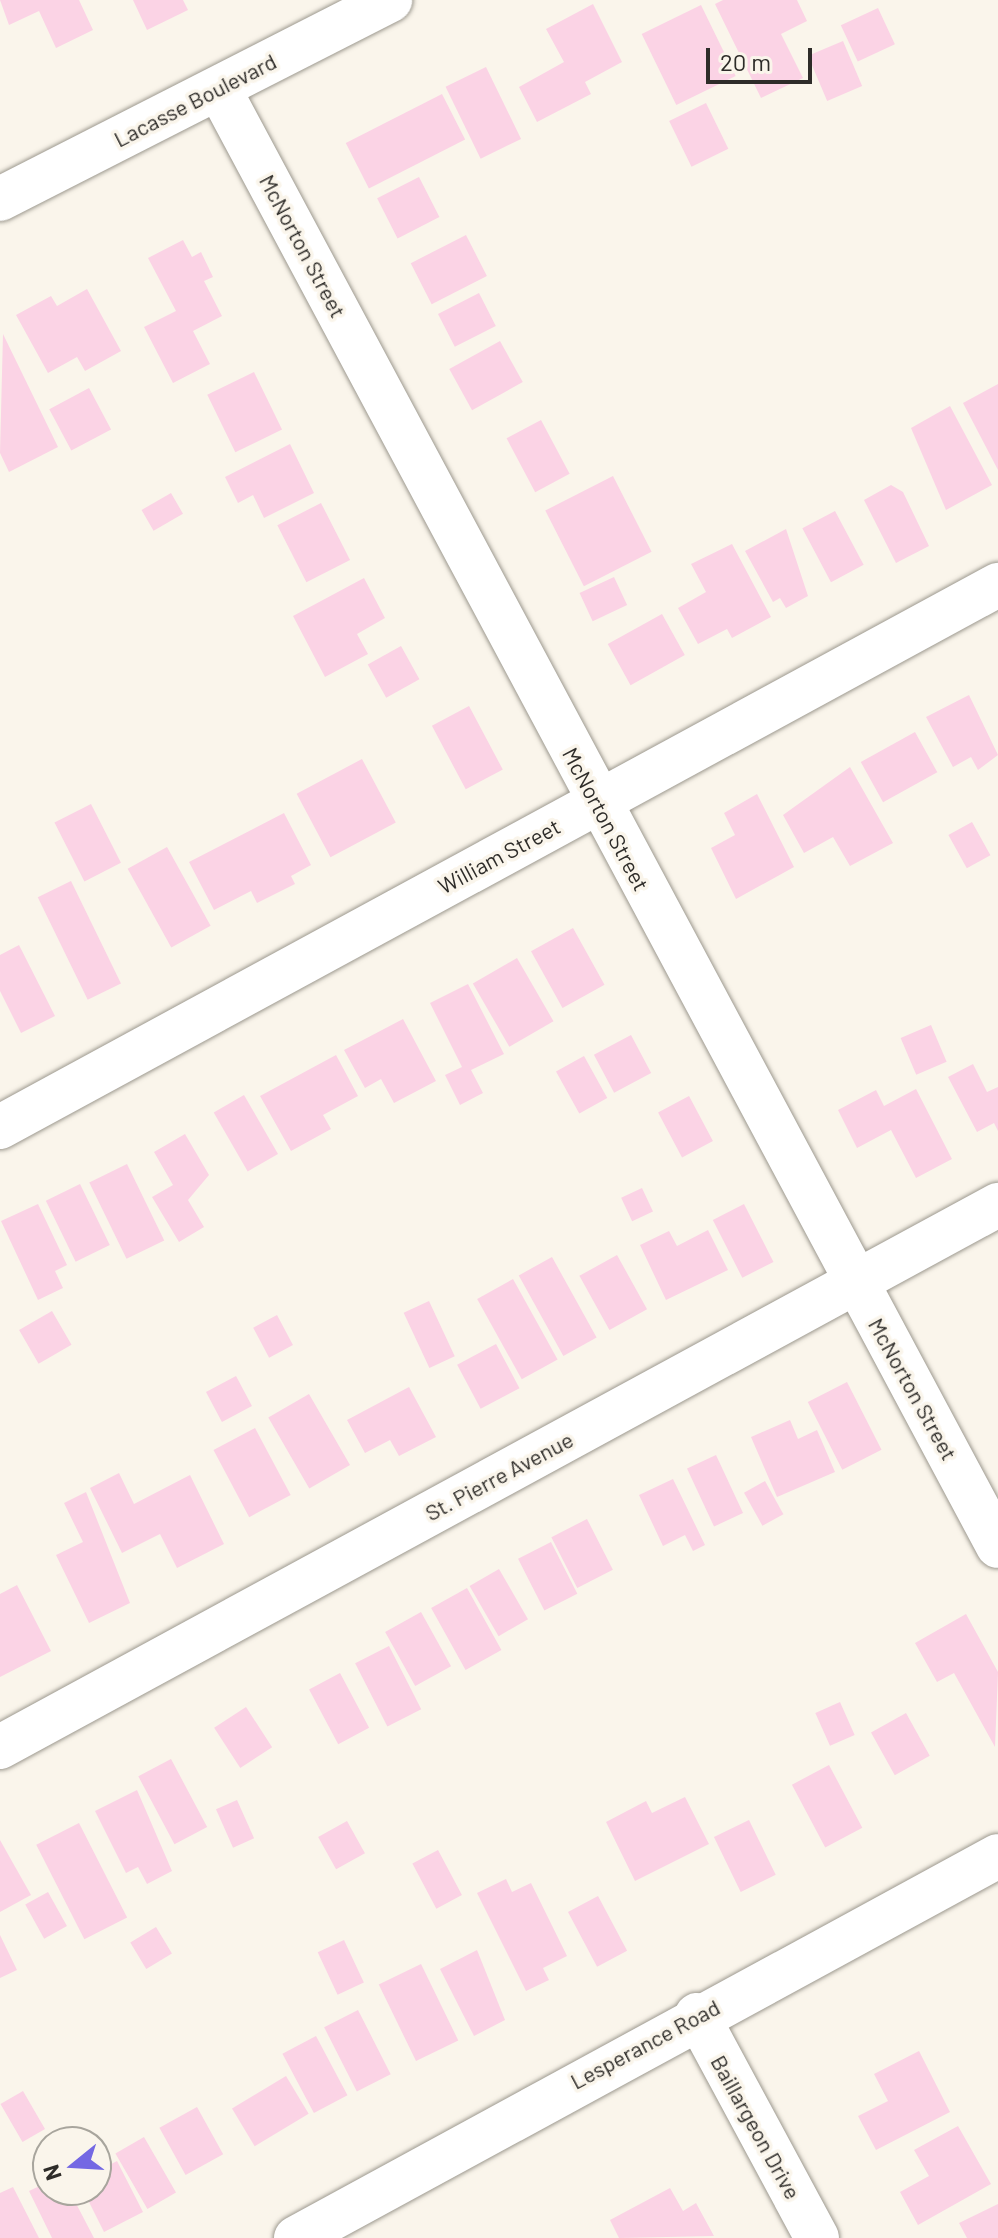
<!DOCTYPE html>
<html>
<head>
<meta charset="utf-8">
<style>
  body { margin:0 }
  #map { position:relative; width:998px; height:2238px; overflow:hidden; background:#faf5eb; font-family:Barlow,sans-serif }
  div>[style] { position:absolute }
  .building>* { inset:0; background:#fbd3e5; transform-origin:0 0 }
  .roads { filter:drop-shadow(0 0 2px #9d998f) drop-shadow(0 0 2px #9d998f) }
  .minor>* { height:44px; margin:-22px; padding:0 22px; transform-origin:22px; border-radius:22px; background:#fff }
  .major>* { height:44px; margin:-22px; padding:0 22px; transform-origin:22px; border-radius:22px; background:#fff }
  span { translate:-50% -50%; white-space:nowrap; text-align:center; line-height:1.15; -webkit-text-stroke:7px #faf5eb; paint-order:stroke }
  .street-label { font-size:22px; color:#2e2c29 }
  .north { position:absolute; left:32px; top:2126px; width:80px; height:80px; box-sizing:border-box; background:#faf5eb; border:2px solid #a8a59d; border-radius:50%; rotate:252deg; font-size:22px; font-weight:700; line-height:32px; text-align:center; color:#2e2c29 }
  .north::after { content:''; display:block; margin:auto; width:28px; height:36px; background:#7468e3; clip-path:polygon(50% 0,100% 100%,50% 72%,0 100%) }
  .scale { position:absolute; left:706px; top:48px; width:106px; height:36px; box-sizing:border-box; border:4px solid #2e2c29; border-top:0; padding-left:10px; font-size:24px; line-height:28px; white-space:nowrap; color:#2e2c29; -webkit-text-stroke:6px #faf5eb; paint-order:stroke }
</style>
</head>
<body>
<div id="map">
  <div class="building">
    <i style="clip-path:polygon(0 0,79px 0,93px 30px,56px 48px,39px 11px,9px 25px)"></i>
    <i style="clip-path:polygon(133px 0,183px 0,188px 10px,147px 30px)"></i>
    <i style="clip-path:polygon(723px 0,797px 0,807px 21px,781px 34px,803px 78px,761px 98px,715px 4px)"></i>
    <i style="clip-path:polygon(593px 4px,622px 62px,585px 82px,591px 94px,537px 122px,519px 87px,564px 62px,546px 29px)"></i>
    <i style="left:701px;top:5px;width:79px;height:66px;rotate:64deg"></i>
    <i style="left:878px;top:8px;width:40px;height:41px;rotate:65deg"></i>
    <i style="left:843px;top:41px;width:49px;height:38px;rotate:67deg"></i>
    <i style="left:486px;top:67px;width:80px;height:45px;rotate:64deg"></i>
    <i style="left:442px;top:94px;width:51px;height:108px;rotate:63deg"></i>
    <i style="left:706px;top:103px;width:51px;height:41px;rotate:64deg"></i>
    <i style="left:419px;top:177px;width:45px;height:47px;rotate:63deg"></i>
    <i style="left:466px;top:235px;width:46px;height:62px;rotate:63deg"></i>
    <i style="clip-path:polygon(183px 240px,192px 257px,201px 252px,213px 277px,204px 281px,222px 316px,193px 331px,210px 364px,173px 383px,144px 327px,176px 311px,148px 258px)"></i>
    <i style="clip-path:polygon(87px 289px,121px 351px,85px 371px,77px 357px,48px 373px,16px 315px,51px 296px,57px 306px)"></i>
    <i style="left:479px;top:293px;width:37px;height:46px;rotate:63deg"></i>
    <i style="clip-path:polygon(3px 334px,58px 447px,9px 472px,0 453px)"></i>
    <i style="left:500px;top:341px;width:47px;height:58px;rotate:61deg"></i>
    <i style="left:254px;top:372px;width:64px;height:52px;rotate:64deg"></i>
    <i style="clip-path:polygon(998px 384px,998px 470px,963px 403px)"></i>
    <i style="left:89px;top:388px;width:47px;height:45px;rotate:62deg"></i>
    <i style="clip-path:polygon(950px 406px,992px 485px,946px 510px,911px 428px)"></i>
    <i style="left:541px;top:420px;width:61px;height:39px;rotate:62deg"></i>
    <i style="clip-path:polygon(290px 444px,314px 493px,264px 518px,253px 495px,238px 503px,225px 477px)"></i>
    <i style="left:613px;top:476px;width:85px;height:76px;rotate:63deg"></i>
    <i style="clip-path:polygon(891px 485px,903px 492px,929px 546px,896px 563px,864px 500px)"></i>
    <i style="left:171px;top:493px;width:24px;height:34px;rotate:60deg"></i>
    <i style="left:321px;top:503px;width:64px;height:49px;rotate:63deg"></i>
    <i style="left:835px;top:511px;width:61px;height:37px;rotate:62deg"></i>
    <i style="clip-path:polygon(786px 529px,808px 596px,786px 608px,780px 598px,773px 602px,745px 551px)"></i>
    <i style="clip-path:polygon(732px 544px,771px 617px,732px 638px,727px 629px,698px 644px,678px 608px,706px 592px,691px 564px)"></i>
    <i style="left:614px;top:577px;width:31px;height:38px;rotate:65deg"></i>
    <i style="clip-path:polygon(364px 578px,385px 618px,357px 634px,368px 654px,325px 677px,293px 616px)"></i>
    <i style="left:662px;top:614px;width:47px;height:62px;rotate:61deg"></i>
    <i style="left:401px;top:646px;width:38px;height:38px;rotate:61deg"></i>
    <i style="clip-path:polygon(969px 695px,998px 755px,978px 770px,971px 757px,953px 767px,926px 717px)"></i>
    <i style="left:469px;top:706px;width:72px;height:42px;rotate:62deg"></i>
    <i style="left:915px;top:732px;width:46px;height:62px;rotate:61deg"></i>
    <i style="left:362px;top:759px;width:72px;height:74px;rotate:62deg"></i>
    <i style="clip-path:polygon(850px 767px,893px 843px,850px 866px,833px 837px,804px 853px,783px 815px)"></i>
    <i style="clip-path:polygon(757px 794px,794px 867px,736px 899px,711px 848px,735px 835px,724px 813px)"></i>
    <i style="left:91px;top:804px;width:66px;height:41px;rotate:63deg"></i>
    <i style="clip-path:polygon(284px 813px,311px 865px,291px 876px,295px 884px,257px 903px,251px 891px,214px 910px,189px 862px)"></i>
    <i style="left:972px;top:822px;width:38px;height:27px;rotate:61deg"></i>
    <i style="left:167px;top:847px;width:90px;height:45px;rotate:61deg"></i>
    <i style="left:71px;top:881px;width:114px;height:37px;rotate:64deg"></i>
    <i style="left:573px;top:928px;width:65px;height:48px;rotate:61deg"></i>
    <i style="clip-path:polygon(19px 945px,55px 1016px,21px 1033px,0 991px,0 955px)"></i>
    <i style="left:517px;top:958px;width:73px;height:51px;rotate:60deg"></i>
    <i style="clip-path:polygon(468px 984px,504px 1054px,471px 1070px,483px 1093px,460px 1105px,445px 1075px,462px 1067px,430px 1003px)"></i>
    <i style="clip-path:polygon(403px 1019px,436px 1081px,394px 1103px,381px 1079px,365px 1088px,344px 1050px)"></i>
    <i style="left:931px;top:1025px;width:40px;height:33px;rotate:67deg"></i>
    <i style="left:631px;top:1035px;width:43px;height:42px;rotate:62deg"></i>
    <i style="clip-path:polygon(336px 1055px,358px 1096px,323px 1115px,331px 1129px,291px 1151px,260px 1096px)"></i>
    <i style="left:584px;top:1056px;width:48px;height:32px;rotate:61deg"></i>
    <i style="clip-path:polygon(973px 1064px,987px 1092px,998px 1087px,998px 1131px,994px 1123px,977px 1132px,948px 1077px)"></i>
    <i style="clip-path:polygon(916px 1089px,952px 1159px,916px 1178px,891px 1130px,857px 1148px,838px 1110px,876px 1090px,884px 1106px)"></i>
    <i style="left:244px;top:1095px;width:68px;height:35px;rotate:60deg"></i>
    <i style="left:689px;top:1096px;width:51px;height:35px;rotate:62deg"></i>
    <i style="clip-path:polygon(185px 1134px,209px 1175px,188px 1200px,204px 1227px,179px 1242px,152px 1197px,173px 1185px,154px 1152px)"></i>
    <i style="left:127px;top:1164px;width:85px;height:42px;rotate:64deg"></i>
    <i style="left:80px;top:1184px;width:68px;height:38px;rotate:64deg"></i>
    <i style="left:642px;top:1188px;width:26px;height:23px;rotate:65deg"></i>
    <i style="clip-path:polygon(38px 1204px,67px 1265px,55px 1271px,63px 1288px,38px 1300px,1px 1221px)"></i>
    <i style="left:744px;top:1204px;width:65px;height:35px;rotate:63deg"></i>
    <i style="clip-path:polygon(708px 1230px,728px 1270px,666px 1300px,640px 1245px,669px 1231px,677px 1246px)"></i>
    <i style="left:617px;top:1255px;width:62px;height:43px;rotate:61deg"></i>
    <i style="left:552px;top:1257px;width:92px;height:38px;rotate:61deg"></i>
    <i style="left:513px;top:1279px;width:92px;height:41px;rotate:61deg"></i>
    <i style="left:429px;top:1301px;width:61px;height:28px;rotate:65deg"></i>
    <i style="left:52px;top:1311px;width:39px;height:38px;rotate:60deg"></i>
    <i style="left:277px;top:1315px;width:34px;height:27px;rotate:62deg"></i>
    <i style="left:496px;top:1344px;width:50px;height:44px;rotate:62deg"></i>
    <i style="left:236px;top:1376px;width:34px;height:34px;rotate:62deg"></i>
    <i style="left:847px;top:1382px;width:76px;height:44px;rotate:63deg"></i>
    <i style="clip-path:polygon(409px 1387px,436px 1437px,399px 1456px,390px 1440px,365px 1453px,347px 1420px)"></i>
    <i style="left:309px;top:1394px;width:82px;height:47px;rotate:60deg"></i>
    <i style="clip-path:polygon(790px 1420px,798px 1439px,817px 1430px,835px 1472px,777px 1497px,751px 1437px)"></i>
    <i style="left:255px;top:1428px;width:76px;height:47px;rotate:62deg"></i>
    <i style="left:716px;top:1455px;width:64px;height:32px;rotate:65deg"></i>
    <i style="clip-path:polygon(119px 1473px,134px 1504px,190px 1475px,224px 1544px,177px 1568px,160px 1534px,122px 1553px,90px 1488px)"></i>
    <i style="clip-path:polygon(673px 1479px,705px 1545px,693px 1551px,685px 1535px,663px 1546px,639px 1495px)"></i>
    <i style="left:765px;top:1481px;width:38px;height:24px;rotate:61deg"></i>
    <i style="clip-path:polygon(86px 1492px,130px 1603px,89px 1623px,56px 1555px,83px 1542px,64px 1503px)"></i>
    <i style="left:587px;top:1519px;width:57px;height:40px;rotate:63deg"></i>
    <i style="left:551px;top:1542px;width:58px;height:37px;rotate:63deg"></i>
    <i style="left:499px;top:1569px;width:58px;height:34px;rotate:60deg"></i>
    <i style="clip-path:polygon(17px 1585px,51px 1651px,0 1677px,0 1594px)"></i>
    <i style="left:467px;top:1588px;width:71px;height:41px;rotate:61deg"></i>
    <i style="left:421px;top:1612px;width:62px;height:41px;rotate:61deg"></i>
    <i style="clip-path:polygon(966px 1614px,998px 1672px,995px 1747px,954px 1673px,937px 1682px,915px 1643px)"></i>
    <i style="left:389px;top:1646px;width:71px;height:38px;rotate:63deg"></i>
    <i style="left:340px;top:1673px;width:62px;height:35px;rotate:62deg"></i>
    <i style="left:840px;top:1702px;width:36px;height:27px;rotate:66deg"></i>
    <i style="left:246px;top:1707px;width:48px;height:38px;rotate:57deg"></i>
    <i style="left:906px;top:1713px;width:49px;height:40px;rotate:61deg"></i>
    <i style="left:171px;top:1759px;width:77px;height:37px;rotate:62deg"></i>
    <i style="left:829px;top:1765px;width:71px;height:42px;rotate:62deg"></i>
    <i style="clip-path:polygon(137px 1790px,172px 1871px,147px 1884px,138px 1867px,126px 1873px,95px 1811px)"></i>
    <i style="clip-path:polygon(685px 1797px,709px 1844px,635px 1881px,606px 1822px,646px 1801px,652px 1813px)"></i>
    <i style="left:237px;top:1800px;width:42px;height:23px;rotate:66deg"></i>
    <i style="left:749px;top:1820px;width:61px;height:39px;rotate:64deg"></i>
    <i style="left:347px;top:1821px;width:37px;height:33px;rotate:61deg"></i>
    <i style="left:79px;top:1823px;width:106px;height:48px;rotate:63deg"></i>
    <i style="clip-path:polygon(0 1840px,31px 1895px,0 1912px)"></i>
    <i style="left:438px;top:1850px;width:51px;height:29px;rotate:62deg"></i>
    <i style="clip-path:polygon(506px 1879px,512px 1892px,531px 1883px,567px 1956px,543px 1968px,549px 1980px,526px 1991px,477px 1893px)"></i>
    <i style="left:48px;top:1892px;width:39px;height:26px;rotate:61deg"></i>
    <i style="left:598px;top:1896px;width:62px;height:34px;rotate:62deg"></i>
    <i style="left:156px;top:1927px;width:31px;height:30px;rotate:59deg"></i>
    <i style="clip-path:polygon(0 1935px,17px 1970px,0 1978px)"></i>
    <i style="left:344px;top:1940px;width:47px;height:29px;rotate:65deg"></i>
    <i style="clip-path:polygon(477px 1950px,505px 2020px,474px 2036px,440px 1969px)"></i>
    <i style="left:421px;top:1964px;width:85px;height:47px;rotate:64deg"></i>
    <i style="left:358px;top:2010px;width:72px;height:38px;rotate:63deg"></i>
    <i style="left:316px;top:2036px;width:67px;height:38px;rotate:62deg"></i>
    <i style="clip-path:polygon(919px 2051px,950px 2112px,876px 2150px,858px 2116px,888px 2101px,874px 2074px)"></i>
    <i style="left:286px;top:2076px;width:44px;height:63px;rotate:59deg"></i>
    <i style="left:23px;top:2091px;width:44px;height:26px;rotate:60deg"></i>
    <i style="left:197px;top:2107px;width:54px;height:43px;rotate:61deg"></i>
    <i style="clip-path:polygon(958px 2126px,991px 2184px,918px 2225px,900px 2192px,929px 2176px,914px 2150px)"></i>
    <i style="left:144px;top:2137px;width:64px;height:33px;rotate:60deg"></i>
    <i style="clip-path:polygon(117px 2161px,143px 2212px,104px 2232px,83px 2190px,96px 2190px,96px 2172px)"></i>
    <i style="clip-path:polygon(48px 2182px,48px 2190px,69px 2190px,94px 2238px,52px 2238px,29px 2191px)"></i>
    <i style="clip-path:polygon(13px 2187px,39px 2238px,0 2238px,0 2193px)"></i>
    <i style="clip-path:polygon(670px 2188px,683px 2211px,696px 2203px,714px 2236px,619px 2238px,610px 2220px)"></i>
    <i style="clip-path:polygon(998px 2204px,998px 2238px,967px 2238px,959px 2223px)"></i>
  </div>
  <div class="roads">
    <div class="minor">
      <i style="left:219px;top:89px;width:1652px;rotate:61.87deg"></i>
      <i style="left:0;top:199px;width:438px;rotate:-27deg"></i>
      <i style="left:0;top:1127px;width:1136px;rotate:-28.51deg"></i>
      <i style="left:0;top:1747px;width:1136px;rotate:-28.51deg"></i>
      <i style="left:697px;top:2015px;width:253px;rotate:61.7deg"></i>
    </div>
    <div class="major">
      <i style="left:296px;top:2238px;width:799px;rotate:-28.55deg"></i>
    </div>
  </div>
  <div class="street-label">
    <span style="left:195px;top:100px;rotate:-27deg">Lacasse Boulevard</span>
    <span style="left:303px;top:246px;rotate:62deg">McNorton Street</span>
    <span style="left:606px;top:819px;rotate:62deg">McNorton Street</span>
    <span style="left:499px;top:856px;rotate:-28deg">William Street</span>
    <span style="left:913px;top:1389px;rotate:61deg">McNorton Street</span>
    <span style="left:499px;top:1476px;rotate:-28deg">St. Pierre Avenue</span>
    <span style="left:645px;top:2044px;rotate:-28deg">Lesperance Road</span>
    <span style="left:756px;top:2127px;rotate:61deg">Baillargeon Drive</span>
  </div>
  <div class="north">N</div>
  <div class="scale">20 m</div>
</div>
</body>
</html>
